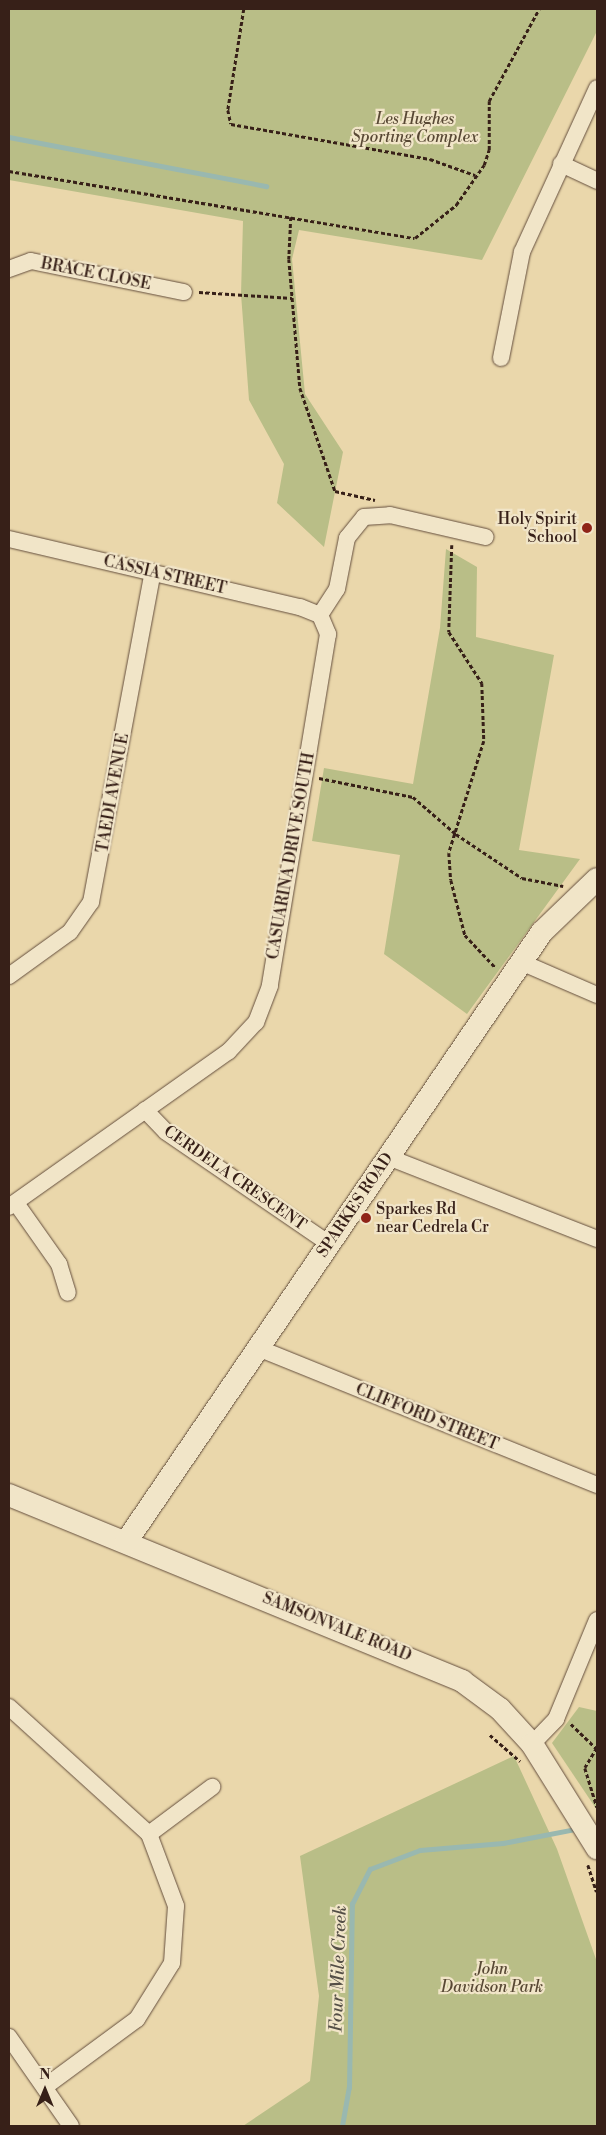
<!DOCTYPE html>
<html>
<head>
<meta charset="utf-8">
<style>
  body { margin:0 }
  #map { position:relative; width:606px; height:2135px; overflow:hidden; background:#ead7ab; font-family:"Libre Bodoni",serif }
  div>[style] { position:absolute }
  .green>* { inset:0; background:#b9be87 }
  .stream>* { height:4.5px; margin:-2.25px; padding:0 2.25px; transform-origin:2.25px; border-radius:2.25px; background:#99b8b0 }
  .path>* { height:2.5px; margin-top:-1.25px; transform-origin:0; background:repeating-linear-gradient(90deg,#372018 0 4px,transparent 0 6.5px) }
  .roads { filter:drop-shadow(0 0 1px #644e3d) drop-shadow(0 0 1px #644e3d) }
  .street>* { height:16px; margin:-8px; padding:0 8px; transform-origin:8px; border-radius:8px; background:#f1e5c8 }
  .secondary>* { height:22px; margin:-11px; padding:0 11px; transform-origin:11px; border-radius:11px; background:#f1e5c8 }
  .dots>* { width:14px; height:14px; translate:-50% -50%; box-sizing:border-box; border:2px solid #f1e5c8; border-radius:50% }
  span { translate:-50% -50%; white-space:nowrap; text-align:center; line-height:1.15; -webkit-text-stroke:4.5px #f1e5c8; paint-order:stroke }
  .park-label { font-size:16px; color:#584834; font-style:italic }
  .street-label { font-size:16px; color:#372018 }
  .poi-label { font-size:16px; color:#372018 }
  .right { translate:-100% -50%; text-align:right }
  .left { translate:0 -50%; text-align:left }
  .water-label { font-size:18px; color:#544e46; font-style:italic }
  .frame { position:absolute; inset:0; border:10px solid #372018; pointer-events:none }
  .north { position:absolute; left:20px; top:2065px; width:50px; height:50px; -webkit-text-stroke:4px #f1e5c8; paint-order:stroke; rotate:0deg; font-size:14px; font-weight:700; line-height:20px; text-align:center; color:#372018 }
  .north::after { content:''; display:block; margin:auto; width:18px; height:22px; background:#372018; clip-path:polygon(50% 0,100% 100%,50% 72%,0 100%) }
</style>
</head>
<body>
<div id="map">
  <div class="green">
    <i style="clip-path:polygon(9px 9px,597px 9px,597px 31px,482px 260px,299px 230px,292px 259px,305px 394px,343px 452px,324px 547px,277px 503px,284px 464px,249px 400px,241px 294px,243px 221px,9px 180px)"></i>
    <i style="clip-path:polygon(446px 549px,477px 567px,476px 637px,554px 655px,519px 850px,580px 859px,467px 1014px,384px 954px,400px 855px,312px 841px,324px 768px,413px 784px,440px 628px)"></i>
    <i style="clip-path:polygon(579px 1707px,597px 1711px,597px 1810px,552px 1743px)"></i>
    <i style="clip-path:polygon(514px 1756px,557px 1849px,597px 1962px,597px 2126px,243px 2126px,310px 2081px,319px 1996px,300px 1856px)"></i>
  </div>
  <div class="stream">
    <i style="left:9px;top:137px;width:262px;rotate:10.8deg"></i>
    <i style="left:342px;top:2126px;width:39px;rotate:-80deg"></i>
    <i style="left:349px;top:2088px;width:184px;rotate:-89.1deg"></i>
    <i style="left:352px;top:1904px;width:39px;rotate:-63deg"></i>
    <i style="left:370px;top:1869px;width:53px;rotate:-20.8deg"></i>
    <i style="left:420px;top:1850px;width:83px;rotate:-4.8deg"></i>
    <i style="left:503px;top:1843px;width:74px;rotate:-10.9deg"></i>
  </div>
  <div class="path">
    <i style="left:244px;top:9px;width:102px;rotate:99deg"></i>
    <i style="left:228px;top:110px;width:14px;rotate:78deg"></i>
    <i style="left:231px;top:124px;width:202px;rotate:10deg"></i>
    <i style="left:430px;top:159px;width:48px;rotate:19.6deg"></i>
    <i style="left:9px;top:171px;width:411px;rotate:9.4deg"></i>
    <i style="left:415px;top:238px;width:53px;rotate:-38.8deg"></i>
    <i style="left:456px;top:205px;width:49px;rotate:-55deg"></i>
    <i style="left:484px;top:165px;width:16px;rotate:-72deg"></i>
    <i style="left:489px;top:150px;width:49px;rotate:-90deg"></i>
    <i style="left:489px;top:101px;width:105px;rotate:-61.5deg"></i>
    <i style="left:291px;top:217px;width:42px;rotate:92.7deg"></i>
    <i style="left:289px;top:259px;width:129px;rotate:85.1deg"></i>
    <i style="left:300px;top:388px;width:109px;rotate:71.2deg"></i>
    <i style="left:335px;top:491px;width:41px;rotate:12.7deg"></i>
    <i style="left:199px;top:292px;width:93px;rotate:3.7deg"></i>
    <i style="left:452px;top:545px;width:87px;rotate:92deg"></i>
    <i style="left:449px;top:632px;width:61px;rotate:57.1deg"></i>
    <i style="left:482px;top:683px;width:58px;rotate:88deg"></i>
    <i style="left:484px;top:741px;width:117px;rotate:107.4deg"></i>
    <i style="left:449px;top:853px;width:27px;rotate:86deg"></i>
    <i style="left:451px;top:880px;width:57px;rotate:75.7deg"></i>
    <i style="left:465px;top:935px;width:44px;rotate:46.8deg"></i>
    <i style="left:319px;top:778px;width:96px;rotate:11.4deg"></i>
    <i style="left:413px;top:797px;width:57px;rotate:40.7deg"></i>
    <i style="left:456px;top:834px;width:79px;rotate:33.7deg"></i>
    <i style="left:522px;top:878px;width:42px;rotate:11deg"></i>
    <i style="left:571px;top:1724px;width:36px;rotate:44deg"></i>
    <i style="left:490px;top:1735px;width:40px;rotate:41deg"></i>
    <i style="left:597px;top:1748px;width:23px;rotate:121deg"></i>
    <i style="left:585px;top:1768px;width:41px;rotate:72.9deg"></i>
    <i style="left:588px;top:1865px;width:28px;rotate:72deg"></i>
  </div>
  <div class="roads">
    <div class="street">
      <i style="left:561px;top:164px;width:40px;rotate:25deg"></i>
      <i style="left:9px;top:269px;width:23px;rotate:-20deg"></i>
      <i style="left:31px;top:261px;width:156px;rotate:11.5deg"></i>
      <i style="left:501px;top:358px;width:108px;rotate:-78.8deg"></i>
      <i style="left:522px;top:252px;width:180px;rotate:-65.4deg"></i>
      <i style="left:9px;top:539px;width:299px;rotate:13.2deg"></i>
      <i style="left:300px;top:607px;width:22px;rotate:22deg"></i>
      <i style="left:320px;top:615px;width:21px;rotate:67deg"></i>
      <i style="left:328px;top:634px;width:357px;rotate:99.4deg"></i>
      <i style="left:270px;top:986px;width:39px;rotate:111deg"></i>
      <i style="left:256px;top:1022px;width:40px;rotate:133deg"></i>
      <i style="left:229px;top:1051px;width:270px;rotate:144.7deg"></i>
      <i style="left:320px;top:615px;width:31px;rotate:-57deg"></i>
      <i style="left:337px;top:589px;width:52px;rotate:-78.9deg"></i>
      <i style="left:347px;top:538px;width:27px;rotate:-51deg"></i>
      <i style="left:364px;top:517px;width:26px;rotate:-4deg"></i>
      <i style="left:390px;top:515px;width:98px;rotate:13deg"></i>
      <i style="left:521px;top:962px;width:83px;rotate:23.5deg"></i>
      <i style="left:9px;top:976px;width:75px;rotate:-35.8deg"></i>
      <i style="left:70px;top:932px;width:37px;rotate:-55deg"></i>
      <i style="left:91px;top:902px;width:336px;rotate:-79.4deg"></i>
      <i style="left:145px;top:1110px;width:30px;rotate:46deg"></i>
      <i style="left:166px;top:1132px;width:196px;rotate:34.4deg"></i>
      <i style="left:388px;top:1157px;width:225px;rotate:21.4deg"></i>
      <i style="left:16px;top:1203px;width:75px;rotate:54.8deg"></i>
      <i style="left:59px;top:1264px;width:30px;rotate:73deg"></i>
      <i style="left:258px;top:1348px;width:366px;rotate:22deg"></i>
      <i style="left:9px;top:1707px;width:189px;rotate:42.2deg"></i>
      <i style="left:149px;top:1834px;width:77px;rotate:69.4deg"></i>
      <i style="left:176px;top:1906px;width:57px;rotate:94deg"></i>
      <i style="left:172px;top:1963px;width:66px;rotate:122deg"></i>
      <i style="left:137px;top:2019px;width:113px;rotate:143.6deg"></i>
      <i style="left:532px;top:1744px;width:35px;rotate:-46deg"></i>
      <i style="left:556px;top:1719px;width:107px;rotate:-67.5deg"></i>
      <i style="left:149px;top:1834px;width:79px;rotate:-36.7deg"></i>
      <i style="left:9px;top:2037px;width:108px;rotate:55.1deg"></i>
    </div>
    <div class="secondary">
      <i style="left:9px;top:1495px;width:490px;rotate:22.3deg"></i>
      <i style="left:462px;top:1681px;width:47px;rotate:36.4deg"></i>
      <i style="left:500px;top:1709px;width:47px;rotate:47.6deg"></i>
      <i style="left:532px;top:1744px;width:123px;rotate:58deg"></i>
      <i style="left:126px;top:1542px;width:738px;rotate:-55.71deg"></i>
      <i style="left:542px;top:932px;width:76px;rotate:-43.9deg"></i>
    </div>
  </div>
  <div class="dots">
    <i style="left:587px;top:528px;background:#8f2418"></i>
    <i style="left:366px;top:1218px;background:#8f2418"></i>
  </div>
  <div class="park-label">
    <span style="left:415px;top:128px">Les Hughes<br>Sporting Complex</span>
    <span style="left:492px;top:1978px">John<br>Davidson Park</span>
  </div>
  <div class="street-label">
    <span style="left:96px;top:274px;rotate:11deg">BRACE CLOSE</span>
    <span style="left:165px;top:575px;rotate:13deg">CASSIA STREET</span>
    <span style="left:113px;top:793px;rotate:-80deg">TAEDI AVENUE</span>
    <span style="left:291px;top:856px;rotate:-80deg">CASUARINA DRIVE SOUTH</span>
    <span style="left:235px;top:1178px;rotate:35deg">CERDELA CRESCENT</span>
    <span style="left:355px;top:1205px;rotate:-56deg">SPARKES ROAD</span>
    <span style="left:427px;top:1417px;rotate:22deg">CLIFFORD STREET</span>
    <span style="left:337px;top:1627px;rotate:22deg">SAMSONVALE ROAD</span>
  </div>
  <div class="poi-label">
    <span class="right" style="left:577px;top:528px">Holy Spirit<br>School</span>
    <span class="left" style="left:376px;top:1218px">Sparkes Rd<br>near Cedrela Cr</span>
  </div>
  <div class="water-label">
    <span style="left:339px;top:1969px;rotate:-88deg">Four Mile Creek</span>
  </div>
  <div class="frame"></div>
  <div class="north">N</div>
</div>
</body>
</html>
